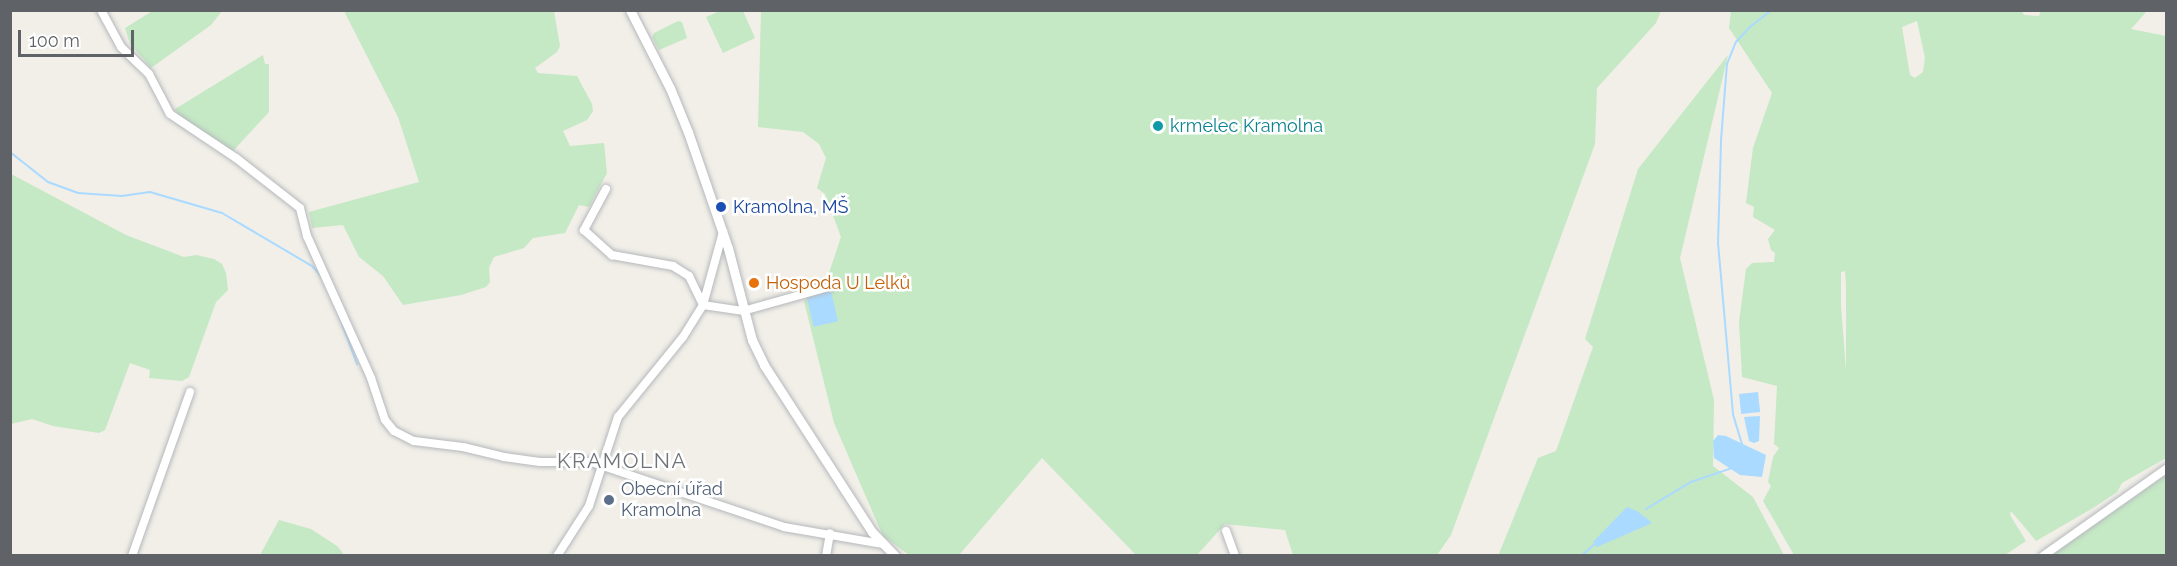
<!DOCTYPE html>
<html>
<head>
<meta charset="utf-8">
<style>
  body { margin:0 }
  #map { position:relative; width:2177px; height:566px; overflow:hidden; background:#f1efe8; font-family:Raleway,sans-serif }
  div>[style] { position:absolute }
  .green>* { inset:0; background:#c5e8c5 }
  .water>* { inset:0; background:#aadaff; transform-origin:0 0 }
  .stream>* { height:2px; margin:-1px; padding:0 1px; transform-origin:1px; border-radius:1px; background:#aadaff }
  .roads { filter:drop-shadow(0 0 2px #b5b8bc) drop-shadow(0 0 2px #b5b8bc) }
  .minor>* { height:8px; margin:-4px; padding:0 4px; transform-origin:4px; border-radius:4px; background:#fff }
  .tertiary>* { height:9px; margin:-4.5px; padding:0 4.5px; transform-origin:4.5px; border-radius:4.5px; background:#fff }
  .dots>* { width:16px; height:16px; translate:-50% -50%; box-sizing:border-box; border:3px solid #fff; border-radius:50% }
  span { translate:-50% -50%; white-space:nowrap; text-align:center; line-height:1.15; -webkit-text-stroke:5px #fff; paint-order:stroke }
  .culture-label { font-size:18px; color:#0d838f }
  .left { translate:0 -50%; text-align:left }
  .transit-label { font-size:18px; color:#164399 }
  .food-label { font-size:18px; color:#c56008 }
  .service-label { font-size:18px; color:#4e5e75 }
  .quarter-label { font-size:21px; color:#70757a; letter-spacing:1.5px }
  .frame { position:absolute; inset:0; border:12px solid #5f6368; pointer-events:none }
  .scale { position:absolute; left:18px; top:30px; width:116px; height:27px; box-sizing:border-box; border:3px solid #5f6368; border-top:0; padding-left:8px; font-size:18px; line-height:21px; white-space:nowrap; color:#5f6368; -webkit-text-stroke:4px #fff; paint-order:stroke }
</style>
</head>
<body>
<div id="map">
  <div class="green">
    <i style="clip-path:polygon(154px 10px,222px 10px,222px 11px,211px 25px,151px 68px,130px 44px,125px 28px)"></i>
    <i style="clip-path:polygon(evenodd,1731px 10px,2021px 10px,2024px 15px,2039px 16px,2041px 10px,2147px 11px,2131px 29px,2166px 36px,2166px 458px,2122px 483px,2117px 492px,2093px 508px,2036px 541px,2011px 511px,2010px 515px,2026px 541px,2005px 555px,1794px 555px,1763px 501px,1771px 486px,1768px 482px,1773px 457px,1779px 448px,1774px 444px,1777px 386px,1742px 377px,1739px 322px,1746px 269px,1752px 263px,1774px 262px,1775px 253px,1771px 250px,1768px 239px,1775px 230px,1753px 217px,1754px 207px,1746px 203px,1753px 148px,1772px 93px,1729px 28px,1731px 10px,1917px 21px,1925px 58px,1923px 72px,1915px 78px,1910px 75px,1902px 27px,1917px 21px,1731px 10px,1845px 271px,1846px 285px,1846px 371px,1841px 306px,1841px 272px,1845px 271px)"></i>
    <i style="clip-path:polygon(344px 11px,554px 11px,560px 46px,557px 52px,535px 68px,538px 73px,577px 76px,592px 104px,593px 111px,587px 120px,563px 131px,570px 146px,604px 143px,607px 173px,589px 207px,579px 205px,565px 233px,533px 238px,524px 248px,494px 257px,489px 268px,490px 282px,486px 287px,461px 295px,403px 305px,383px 276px,359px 257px,343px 225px,312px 228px,309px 212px,419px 182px,398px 117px)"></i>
    <i style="clip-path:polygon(720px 11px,743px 11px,755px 38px,723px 53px,706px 17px)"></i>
    <i style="clip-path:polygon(761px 11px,1661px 11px,1656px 23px,1597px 88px,1595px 144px,1451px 535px,1437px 555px,1293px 555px,1285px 530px,1225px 524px,1197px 555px,1136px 555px,1042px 458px,959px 555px,909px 555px,883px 536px,834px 423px,804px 301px,825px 285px,841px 237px,825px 194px,817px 188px,826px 158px,819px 144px,803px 132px,758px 127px)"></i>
    <i style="clip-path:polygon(678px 21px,682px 22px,687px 38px,659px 50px,652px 37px,654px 33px)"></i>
    <i style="clip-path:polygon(263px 55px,265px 64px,269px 64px,269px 112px,232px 152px,179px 116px,175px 109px)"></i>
    <i style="clip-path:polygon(1728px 55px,1680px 258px,1714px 400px,1713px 466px,1753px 497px,1784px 555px,1498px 556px,1538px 458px,1556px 451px,1593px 347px,1585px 339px,1638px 169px)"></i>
    <i style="clip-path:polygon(11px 174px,126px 235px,184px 257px,196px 255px,214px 259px,222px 264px,226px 273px,228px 290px,216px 302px,189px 377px,182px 381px,149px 378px,150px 370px,130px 363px,105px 430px,99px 433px,53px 426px,32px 419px,11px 424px)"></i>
    <i style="clip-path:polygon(2166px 475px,2166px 555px,2052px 555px)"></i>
    <i style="clip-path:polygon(279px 520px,311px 529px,337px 546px,343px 553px,341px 555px,260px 555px)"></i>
  </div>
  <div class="water">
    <i style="left:831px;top:291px;width:31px;height:25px;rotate:77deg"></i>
    <i style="left:1758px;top:392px;width:20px;height:19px;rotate:84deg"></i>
    <i style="clip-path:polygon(1760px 416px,1759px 441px,1754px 443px,1749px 441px,1744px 417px)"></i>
    <i style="clip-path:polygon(1718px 435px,1726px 436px,1766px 455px,1762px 477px,1740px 475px,1714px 458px,1713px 441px)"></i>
    <i style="clip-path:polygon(1627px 507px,1637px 511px,1651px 522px,1650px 524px,1597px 547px,1593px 542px)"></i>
  </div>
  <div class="stream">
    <i style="left:10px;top:152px;width:48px;rotate:38.3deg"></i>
    <i style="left:48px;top:182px;width:32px;rotate:20deg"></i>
    <i style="left:78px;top:193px;width:44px;rotate:3.9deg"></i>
    <i style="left:122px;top:196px;width:28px;rotate:-8deg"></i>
    <i style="left:150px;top:192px;width:75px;rotate:16.3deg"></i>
    <i style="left:222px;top:213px;width:104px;rotate:30.5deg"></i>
    <i style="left:312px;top:266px;width:13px;rotate:48deg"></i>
    <i style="left:337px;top:310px;width:58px;rotate:69.7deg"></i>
    <i style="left:1742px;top:444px;width:31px;rotate:-107deg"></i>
    <i style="left:1733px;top:414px;width:171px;rotate:-95deg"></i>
    <i style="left:1718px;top:244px;width:104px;rotate:-88.3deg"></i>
    <i style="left:1721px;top:140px;width:76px;rotate:-85.5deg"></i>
    <i style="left:1727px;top:64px;width:24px;rotate:-68deg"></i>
    <i style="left:1736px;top:42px;width:21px;rotate:-47deg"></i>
    <i style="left:1750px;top:27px;width:28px;rotate:-38deg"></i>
    <i style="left:1646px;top:509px;width:52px;rotate:-31deg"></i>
    <i style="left:1691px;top:482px;width:43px;rotate:-18.9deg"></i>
    <i style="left:1581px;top:556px;width:18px;rotate:-41deg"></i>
  </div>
  <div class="roads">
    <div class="minor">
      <i style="left:101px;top:10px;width:42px;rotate:61.6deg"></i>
      <i style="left:121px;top:47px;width:39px;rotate:44deg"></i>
      <i style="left:149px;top:74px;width:45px;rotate:62.3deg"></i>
      <i style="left:170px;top:114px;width:79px;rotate:33.7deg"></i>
      <i style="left:236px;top:158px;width:81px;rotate:38deg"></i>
      <i style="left:300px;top:208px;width:29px;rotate:76deg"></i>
      <i style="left:307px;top:236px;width:156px;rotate:65.7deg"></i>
      <i style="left:371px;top:378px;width:44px;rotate:71.6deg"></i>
      <i style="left:385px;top:420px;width:14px;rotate:51deg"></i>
      <i style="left:394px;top:431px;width:22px;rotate:27deg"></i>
      <i style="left:414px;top:441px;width:49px;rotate:7deg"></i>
      <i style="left:463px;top:447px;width:42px;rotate:13.7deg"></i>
      <i style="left:504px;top:457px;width:36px;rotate:8deg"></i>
      <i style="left:540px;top:462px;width:51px"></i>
      <i style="left:591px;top:462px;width:204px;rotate:18.6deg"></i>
      <i style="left:784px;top:527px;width:99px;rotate:9.8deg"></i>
      <i style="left:606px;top:189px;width:47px;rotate:118.2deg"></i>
      <i style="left:584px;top:230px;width:38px;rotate:42deg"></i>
      <i style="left:612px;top:255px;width:62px;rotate:10.2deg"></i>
      <i style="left:673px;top:266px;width:19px;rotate:32deg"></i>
      <i style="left:689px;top:276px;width:32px;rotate:64deg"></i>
      <i style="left:703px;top:305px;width:40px;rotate:8.5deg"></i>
      <i style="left:743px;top:311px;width:92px;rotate:-15.7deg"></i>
      <i style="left:1226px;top:531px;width:27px;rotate:70deg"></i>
      <i style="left:132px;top:556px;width:174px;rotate:-70.5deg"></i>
      <i style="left:557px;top:556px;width:59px;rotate:-57.4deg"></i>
      <i style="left:589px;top:506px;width:94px;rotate:-72deg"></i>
      <i style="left:618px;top:417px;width:103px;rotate:-50.9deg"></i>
      <i style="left:683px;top:337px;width:38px;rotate:-58deg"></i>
      <i style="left:703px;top:305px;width:76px;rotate:-74.7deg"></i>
      <i style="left:826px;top:556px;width:23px;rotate:-80deg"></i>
      <i style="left:2043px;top:556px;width:151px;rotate:-35.3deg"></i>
    </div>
    <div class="tertiary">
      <i style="left:630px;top:10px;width:88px;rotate:62.9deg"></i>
      <i style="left:670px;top:88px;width:48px;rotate:67.8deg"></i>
      <i style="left:688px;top:132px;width:123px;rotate:71deg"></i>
      <i style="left:728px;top:248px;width:95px;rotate:75.4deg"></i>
      <i style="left:752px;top:340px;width:28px;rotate:64deg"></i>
      <i style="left:764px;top:365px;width:199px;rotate:57.1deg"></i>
      <i style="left:872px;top:532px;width:33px;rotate:46deg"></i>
    </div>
  </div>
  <div class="dots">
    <i style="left:1158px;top:126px;background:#0f9aa8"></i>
    <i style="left:721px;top:207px;background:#1a4fb4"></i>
    <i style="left:754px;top:283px;background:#e8710a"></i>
    <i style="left:609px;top:500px;background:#5c6f8a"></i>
  </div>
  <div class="culture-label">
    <span class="left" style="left:1170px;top:126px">krmelec Kramolna</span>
  </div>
  <div class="transit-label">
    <span class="left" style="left:733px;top:207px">Kramolna, MŠ</span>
  </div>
  <div class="food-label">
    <span class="left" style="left:766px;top:283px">Hospoda U Lelků</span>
  </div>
  <div class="service-label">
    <span class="left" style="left:621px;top:500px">Obecní úřad<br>Kramolna</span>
  </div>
  <div class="quarter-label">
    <span style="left:622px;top:461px">KRAMOLNA</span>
  </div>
  <div class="frame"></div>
  <div class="scale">100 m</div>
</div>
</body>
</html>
